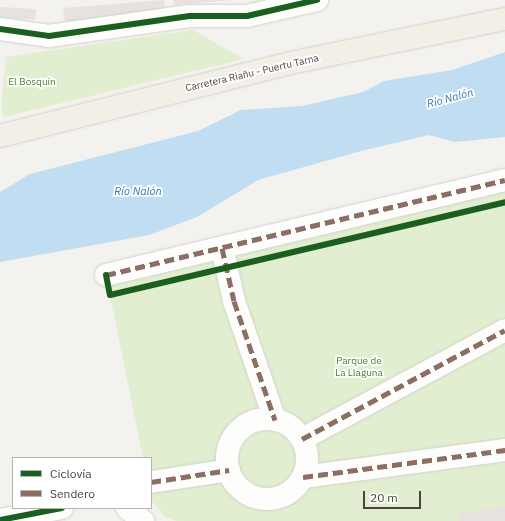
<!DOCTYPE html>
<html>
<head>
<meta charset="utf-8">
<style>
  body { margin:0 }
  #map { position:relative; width:505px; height:521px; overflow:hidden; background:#f4f2ee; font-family:"IBM Plex Sans",sans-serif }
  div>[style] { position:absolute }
  .green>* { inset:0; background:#e1eecf }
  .parking>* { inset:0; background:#e6e3df; transform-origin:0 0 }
  .water>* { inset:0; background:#c0ddf1 }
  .roads { filter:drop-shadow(0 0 1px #d2d0cb) drop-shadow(0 0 1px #d2d0cb) }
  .street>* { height:22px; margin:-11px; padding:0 11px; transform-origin:11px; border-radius:11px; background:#fdfdfc }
  .street>.ring { margin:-11px; padding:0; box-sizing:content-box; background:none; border:22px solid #fdfdfc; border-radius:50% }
  .primary>* { height:22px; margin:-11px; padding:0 11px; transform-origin:11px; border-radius:11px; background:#f2efe6 }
  .quiet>* { height:5px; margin-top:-2.5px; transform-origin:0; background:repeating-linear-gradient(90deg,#8d6e63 0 10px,transparent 0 15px) }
  .cycleway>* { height:6px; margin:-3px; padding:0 3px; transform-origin:3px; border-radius:3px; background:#1b5e20 }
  span { translate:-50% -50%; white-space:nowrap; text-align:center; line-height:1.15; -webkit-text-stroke:3.5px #fff; paint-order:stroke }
  .street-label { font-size:10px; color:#4b4439 }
  .park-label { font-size:10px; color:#4a7f2a }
  .water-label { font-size:11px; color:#2e7ab2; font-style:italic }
  .legend { position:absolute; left:12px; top:457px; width:140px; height:52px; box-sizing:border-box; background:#fff; border:1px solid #b7b4b0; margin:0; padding:5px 7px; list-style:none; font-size:12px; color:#4b4439 }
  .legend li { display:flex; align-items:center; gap:8px; height:20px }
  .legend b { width:20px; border:1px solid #b7b4b0 }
  .scale { position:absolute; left:363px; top:491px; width:58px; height:18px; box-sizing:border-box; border:2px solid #4b4439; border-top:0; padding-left:5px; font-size:12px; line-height:14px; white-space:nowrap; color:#4b4439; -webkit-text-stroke:3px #fff; paint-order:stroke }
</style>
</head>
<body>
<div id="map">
  <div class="green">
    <i style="clip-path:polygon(193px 30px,244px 59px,4px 117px,1px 106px,6px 57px)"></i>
    <i style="clip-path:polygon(505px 180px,505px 521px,177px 521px,165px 517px,151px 500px,151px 458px,143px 458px,106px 275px)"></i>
  </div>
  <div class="parking">
    <i style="clip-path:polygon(164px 0,165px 12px,65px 22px,63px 8px)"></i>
    <i style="clip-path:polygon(173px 0,232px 0,174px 5px)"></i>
    <i style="left:0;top:7px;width:36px;height:11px;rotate:3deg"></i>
    <i style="clip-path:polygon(505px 506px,505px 521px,459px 521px,458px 514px)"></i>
  </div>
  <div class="water">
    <i style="clip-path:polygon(505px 52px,505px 137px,455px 142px,429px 135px,361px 151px,258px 180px,197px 217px,149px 235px,0 262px,0 192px,30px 174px,198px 131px,241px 110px,302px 106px,363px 92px,384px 81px,452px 70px)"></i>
  </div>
  <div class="roads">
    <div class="street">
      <i style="left:0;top:29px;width:49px;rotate:8.1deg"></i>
      <i style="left:49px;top:36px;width:142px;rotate:-8.1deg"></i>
      <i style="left:190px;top:16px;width:57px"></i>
      <i style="left:247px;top:16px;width:72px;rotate:-12.9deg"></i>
      <i style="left:222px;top:248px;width:54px;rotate:77.2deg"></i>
      <i style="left:234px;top:301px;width:126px;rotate:71deg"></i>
      <i style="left:106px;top:275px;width:410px;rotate:-13.4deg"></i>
      <i class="ring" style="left:227px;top:419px;width:58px;height:58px"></i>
      <i style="left:302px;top:439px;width:230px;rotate:-28.2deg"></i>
      <i style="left:303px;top:477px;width:204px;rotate:-7.6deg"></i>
      <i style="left:151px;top:482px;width:79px;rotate:-8.7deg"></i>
      <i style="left:127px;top:508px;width:21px;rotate:39deg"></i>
      <i style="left:0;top:520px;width:63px;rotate:-11deg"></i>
    </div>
    <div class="primary">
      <i style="left:0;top:136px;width:299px;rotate:-14.1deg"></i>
      <i style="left:290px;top:63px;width:219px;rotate:-11.6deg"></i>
    </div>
  </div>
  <div class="quiet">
    <i style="left:222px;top:248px;width:54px;rotate:77.2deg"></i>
    <i style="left:234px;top:301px;width:126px;rotate:71deg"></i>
    <i style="left:107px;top:279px;width:4px;rotate:-104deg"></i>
    <i style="left:106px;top:275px;width:410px;rotate:-13.4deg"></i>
    <i style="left:302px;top:439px;width:230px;rotate:-28.2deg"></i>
    <i style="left:303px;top:477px;width:204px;rotate:-7.6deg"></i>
    <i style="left:151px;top:482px;width:79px;rotate:-8.7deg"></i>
  </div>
  <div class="cycleway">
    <i style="left:0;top:29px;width:49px;rotate:8.1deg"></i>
    <i style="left:49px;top:36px;width:142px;rotate:-8.1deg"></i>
    <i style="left:190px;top:16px;width:57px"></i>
    <i style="left:247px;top:16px;width:72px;rotate:-12.9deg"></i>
    <i style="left:106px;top:275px;width:20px;rotate:79deg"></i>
    <i style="left:110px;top:295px;width:406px;rotate:-13.2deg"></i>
    <i style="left:0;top:520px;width:63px;rotate:-11deg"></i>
  </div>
  <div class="street-label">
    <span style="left:252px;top:73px;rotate:-13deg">Carretera Riañu - Puertu Tarna</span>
  </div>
  <div class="park-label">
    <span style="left:32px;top:82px">El Bosquín</span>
    <span style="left:359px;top:366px">Parque de<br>La Llaguna</span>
  </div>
  <div class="water-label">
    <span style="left:450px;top:98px;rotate:-15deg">Río Nalón</span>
    <span style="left:138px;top:191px">Río Nalón</span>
  </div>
  <ul class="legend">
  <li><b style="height:5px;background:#1b5e20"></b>Ciclovía</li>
  <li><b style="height:5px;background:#8d6e63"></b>Sendero</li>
  </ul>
  <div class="scale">20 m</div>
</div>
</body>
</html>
